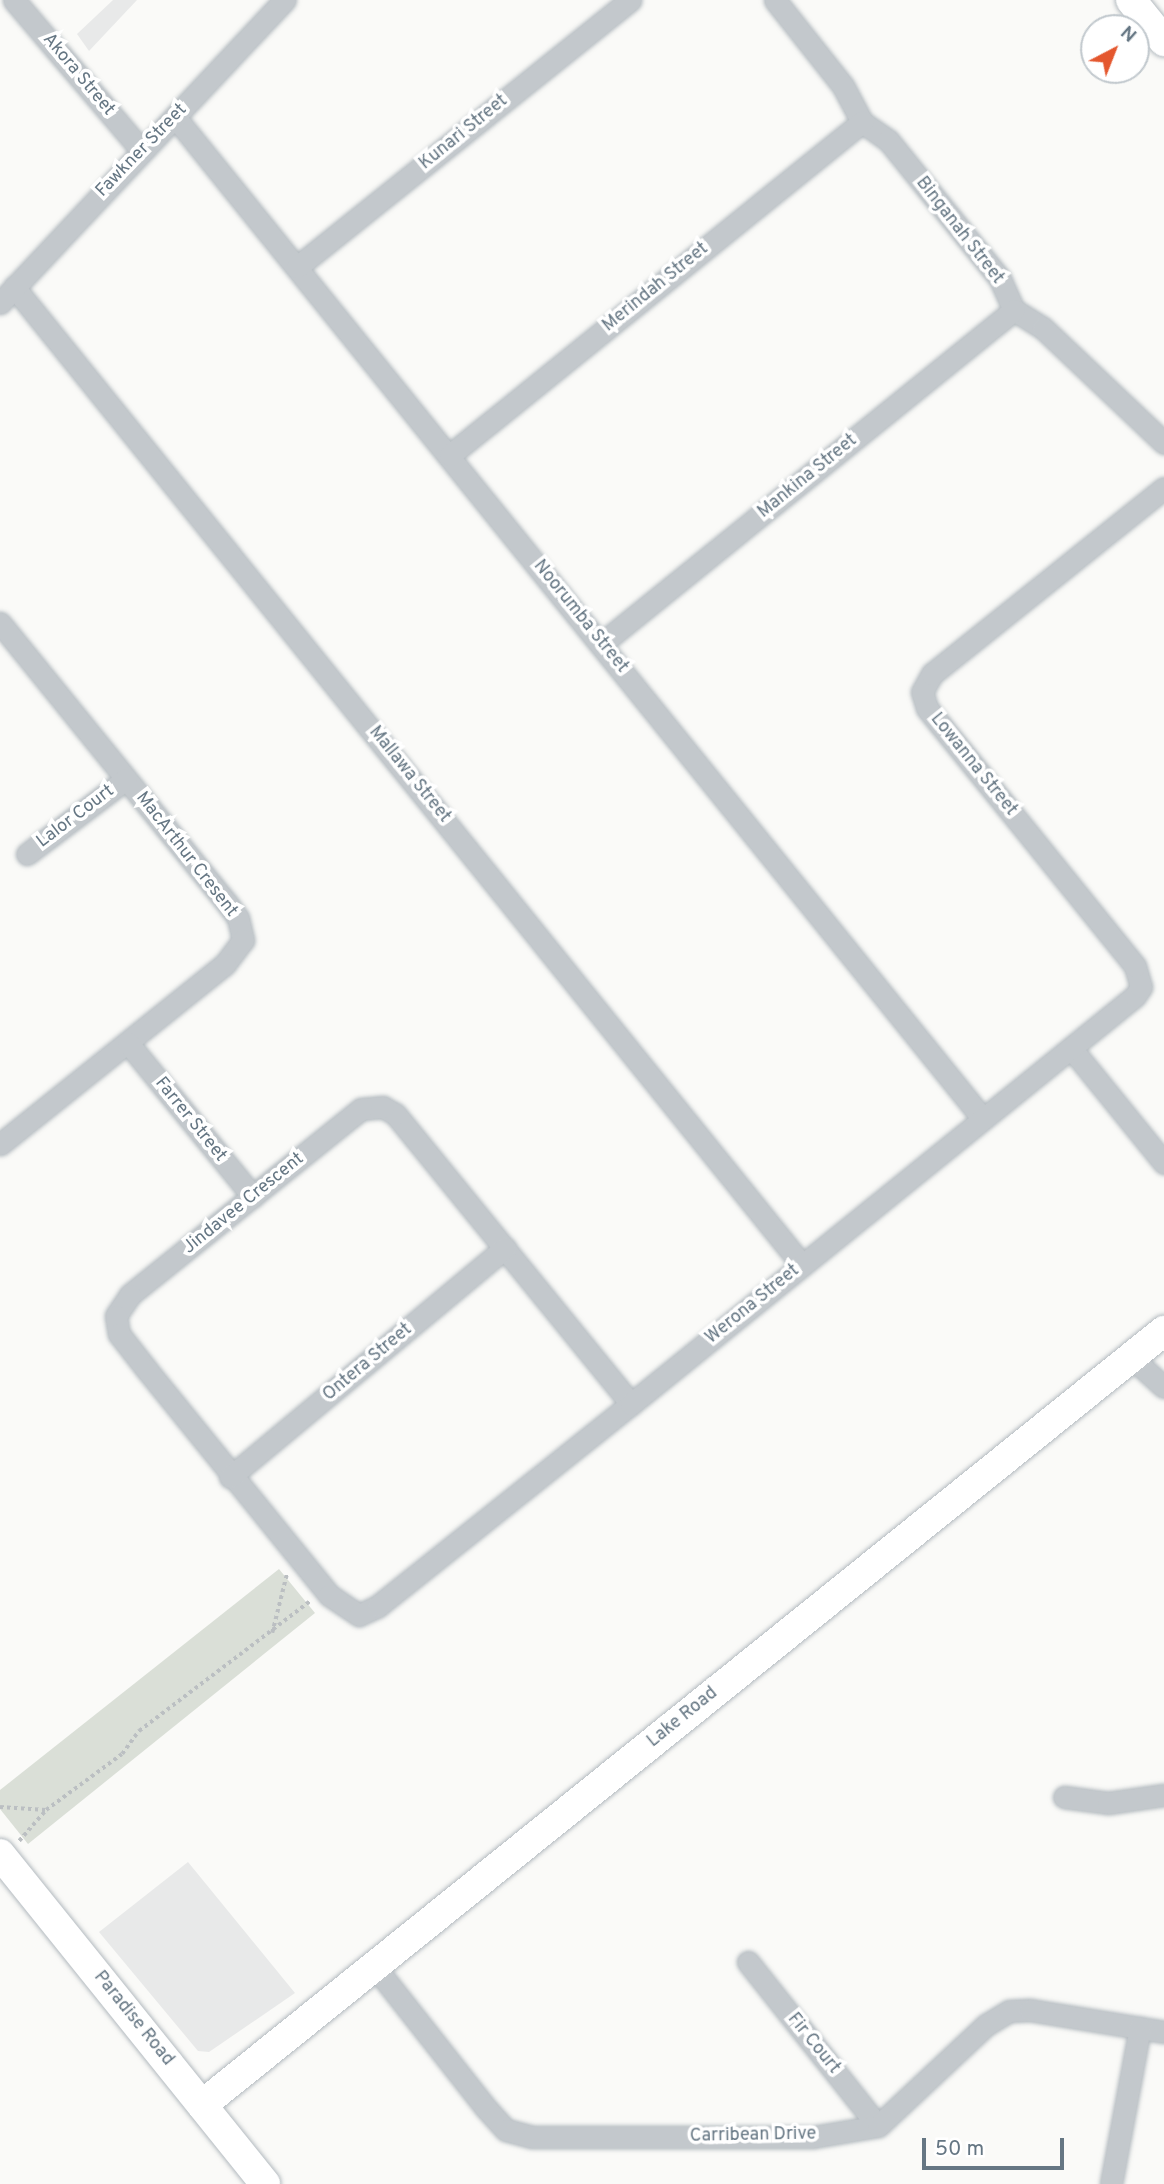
<!DOCTYPE html>
<html>
<head>
<meta charset="utf-8">
<style>
  body { margin:0 }
  #map { position:relative; width:1164px; height:2184px; overflow:hidden; background:#fafaf8; font-family:Overpass,sans-serif }
  div>[style] { position:absolute }
  .built>* { inset:0; background:#e8e9e9 }
  .green>* { inset:0; background:#dadfd7 }
  .path>* { height:3.5px; margin-top:-1.75px; transform-origin:0; background:repeating-linear-gradient(90deg,#bbbfc2 0 3.5px,transparent 0 7px) }
  .roads { filter:drop-shadow(0 0 2px #b3babf) drop-shadow(0 0 2px #b3babf) }
  .street>* { height:21px; margin:-10.5px; padding:0 10.5px; transform-origin:10.5px; border-radius:10.5px; background:#c3c8cc }
  .secondary>* { height:30px; margin:-15px; padding:0 15px; transform-origin:15px; border-radius:15px; background:#fff }
  span { translate:-50% -50%; white-space:nowrap; text-align:center; line-height:1.15; -webkit-text-stroke:7px #fff; paint-order:stroke }
  .street-label { font-size:18px; color:#657683 }
  .north { position:absolute; left:1080px; top:14px; width:70px; height:70px; box-sizing:border-box; background:#fff; border:2px solid #c1c8cd; border-radius:50%; rotate:42deg; font-size:19px; font-weight:700; line-height:28px; text-align:center; color:#657683 }
  .north::after { content:''; display:block; margin:auto; width:24px; height:32px; background:#e4572e; clip-path:polygon(50% 0,100% 100%,50% 72%,0 100%) }
  .scale { position:absolute; left:922px; top:2138px; width:142px; height:32px; box-sizing:border-box; border:4px solid #657683; border-top:0; padding-left:9px; font-size:21px; line-height:24px; white-space:nowrap; color:#657683; -webkit-text-stroke:5px #fff; paint-order:stroke }
</style>
</head>
<body>
<div id="map">
  <div class="built">
    <i style="clip-path:polygon(113px 0,137px 0,89px 51px,77px 34px)"></i>
    <i style="clip-path:polygon(188px 1862px,295px 1993px,209px 2052px,198px 2051px,99px 1932px)"></i>
  </div>
  <div class="green">
    <i style="clip-path:polygon(279px 1569px,315px 1613px,28px 1844px,0 1809px,0 1790px)"></i>
  </div>
  <div class="path">
    <i style="left:272px;top:1633px;width:62px;rotate:-76deg"></i>
    <i style="left:0;top:1807px;width:46px;rotate:3.7deg"></i>
    <i style="left:19px;top:1841px;width:41px;rotate:-48.9deg"></i>
    <i style="left:46px;top:1810px;width:94px;rotate:-36.4deg"></i>
    <i style="left:122px;top:1754px;width:29px;rotate:-54deg"></i>
    <i style="left:139px;top:1731px;width:215px;rotate:-37.2deg"></i>
  </div>
  <div class="roads">
    <div class="street">
      <i style="left:14px;top:0;width:198px;rotate:49.7deg"></i>
      <i style="left:775px;top:0;width:110px;rotate:51.7deg"></i>
      <i style="left:843px;top:86px;width:41px;rotate:62.2deg"></i>
      <i style="left:862px;top:122px;width:32px;rotate:35deg"></i>
      <i style="left:888px;top:140px;width:179px;rotate:51.1deg"></i>
      <i style="left:1000px;top:279px;width:34px;rotate:66deg"></i>
      <i style="left:1014px;top:310px;width:34px;rotate:32deg"></i>
      <i style="left:1043px;top:328px;width:167px;rotate:43.5deg"></i>
      <i style="left:175px;top:117px;width:1287px;rotate:51.12deg"></i>
      <i style="left:297px;top:267px;width:427px;rotate:-38.7deg"></i>
      <i style="left:14px;top:287px;width:1256px;rotate:51.14deg"></i>
      <i style="left:0;top:303px;width:416px;rotate:-46.8deg"></i>
      <i style="left:450px;top:455px;width:530px;rotate:-38.95deg"></i>
      <i style="left:0;top:623px;width:359px;rotate:51deg"></i>
      <i style="left:226px;top:902px;width:20px;rotate:53deg"></i>
      <i style="left:238px;top:918px;width:23px;rotate:77deg"></i>
      <i style="left:243px;top:940px;width:30px;rotate:127deg"></i>
      <i style="left:225px;top:964px;width:288px;rotate:141.3deg"></i>
      <i style="left:601px;top:644px;width:531px;rotate:-38.96deg"></i>
      <i style="left:27px;top:854px;width:124px;rotate:-37.1deg"></i>
      <i style="left:128px;top:1043px;width:198px;rotate:50.9deg"></i>
      <i style="left:1071px;top:1048px;width:148px;rotate:51deg"></i>
      <i style="left:1132px;top:1358px;width:43px;rotate:42.2deg"></i>
      <i style="left:631px;top:1404px;width:374px;rotate:-129.1deg"></i>
      <i style="left:395px;top:1114px;width:14px;rotate:-150deg"></i>
      <i style="left:383px;top:1107px;width:22px;rotate:175deg"></i>
      <i style="left:361px;top:1109px;width:297px;rotate:141.2deg"></i>
      <i style="left:130px;top:1295px;width:25px;rotate:124deg"></i>
      <i style="left:116px;top:1316px;width:18px;rotate:81deg"></i>
      <i style="left:119px;top:1334px;width:46px;rotate:52.1deg"></i>
      <i style="left:147px;top:1370px;width:289px;rotate:51deg"></i>
      <i style="left:329px;top:1595px;width:36px;rotate:34deg"></i>
      <i style="left:359px;top:1615px;width:21px;rotate:-25deg"></i>
      <i style="left:378px;top:1606px;width:324px;rotate:-38.6deg"></i>
      <i style="left:631px;top:1404px;width:648px;rotate:-38.99deg"></i>
      <i style="left:1135px;top:996px;width:11px;rotate:-56deg"></i>
      <i style="left:1141px;top:987px;width:22px;rotate:-106deg"></i>
      <i style="left:1135px;top:966px;width:331px;rotate:-128.9deg"></i>
      <i style="left:927px;top:708px;width:17px;rotate:-107deg"></i>
      <i style="left:922px;top:692px;width:21px;rotate:-61deg"></i>
      <i style="left:932px;top:674px;width:297px;rotate:-38.7deg"></i>
      <i style="left:230px;top:1477px;width:358px;rotate:-39.8deg"></i>
      <i style="left:1064px;top:1797px;width:44px;rotate:7.8deg"></i>
      <i style="left:1108px;top:1803px;width:57px;rotate:-8.1deg"></i>
      <i style="left:748px;top:1962px;width:209px;rotate:51.6deg"></i>
      <i style="left:375px;top:1967px;width:178px;rotate:51.8deg"></i>
      <i style="left:485px;top:2107px;width:31px;rotate:48deg"></i>
      <i style="left:506px;top:2130px;width:27px;rotate:15deg"></i>
      <i style="left:532px;top:2137px;width:281px"></i>
      <i style="left:813px;top:2137px;width:66px;rotate:-9.6deg"></i>
      <i style="left:878px;top:2126px;width:148px;rotate:-43.1deg"></i>
      <i style="left:986px;top:2025px;width:27px;rotate:-31deg"></i>
      <i style="left:1009px;top:2011px;width:21px;rotate:-3deg"></i>
      <i style="left:1030px;top:2010px;width:136px;rotate:9.3deg"></i>
      <i style="left:1111px;top:2184px;width:159px;rotate:-79.5deg"></i>
    </div>
    <div class="secondary">
      <i style="left:1131px;top:0;width:53px;rotate:51.2deg"></i>
      <i style="left:0;top:1854px;width:423px;rotate:51.2deg"></i>
      <i style="left:202px;top:2105px;width:1235px;rotate:-38.82deg"></i>
    </div>
  </div>
  <div class="street-label">
    <span style="left:78px;top:75px;rotate:50deg">Akora Street</span>
    <span style="left:464px;top:133px;rotate:-39deg">Kunari Street</span>
    <span style="left:142px;top:151px;rotate:-46deg">Fawkner Street</span>
    <span style="left:959px;top:231px;rotate:52deg">Binganah Street</span>
    <span style="left:656px;top:288px;rotate:-39deg">Merindah Street</span>
    <span style="left:808px;top:477px;rotate:-39deg">Mankina Street</span>
    <span style="left:580px;top:617px;rotate:51deg">Noorumba Street</span>
    <span style="left:973px;top:765px;rotate:51deg">Lowanna Street</span>
    <span style="left:409px;top:775px;rotate:51deg">Mallawa Street</span>
    <span style="left:76px;top:817px;rotate:-37deg">Lalor Court</span>
    <span style="left:186px;top:855px;rotate:52deg">MacArthur Cresent</span>
    <span style="left:190px;top:1120px;rotate:51deg">Farrer Street</span>
    <span style="left:244px;top:1204px;rotate:-39deg">Jindavee Crescent</span>
    <span style="left:753px;top:1305px;rotate:-39deg">Werona Street</span>
    <span style="left:368px;top:1363px;rotate:-40deg">Ontera Street</span>
    <span style="left:683px;top:1718px;rotate:-39deg">Lake Road</span>
    <span style="left:133px;top:2019px;rotate:51deg">Paradise Road</span>
    <span style="left:813px;top:2044px;rotate:51deg">Fir Court</span>
    <span style="left:753px;top:2136px;rotate:-1deg">Carribean Drive</span>
  </div>
  <div class="north">N</div>
  <div class="scale">50 m</div>
</div>
</body>
</html>
